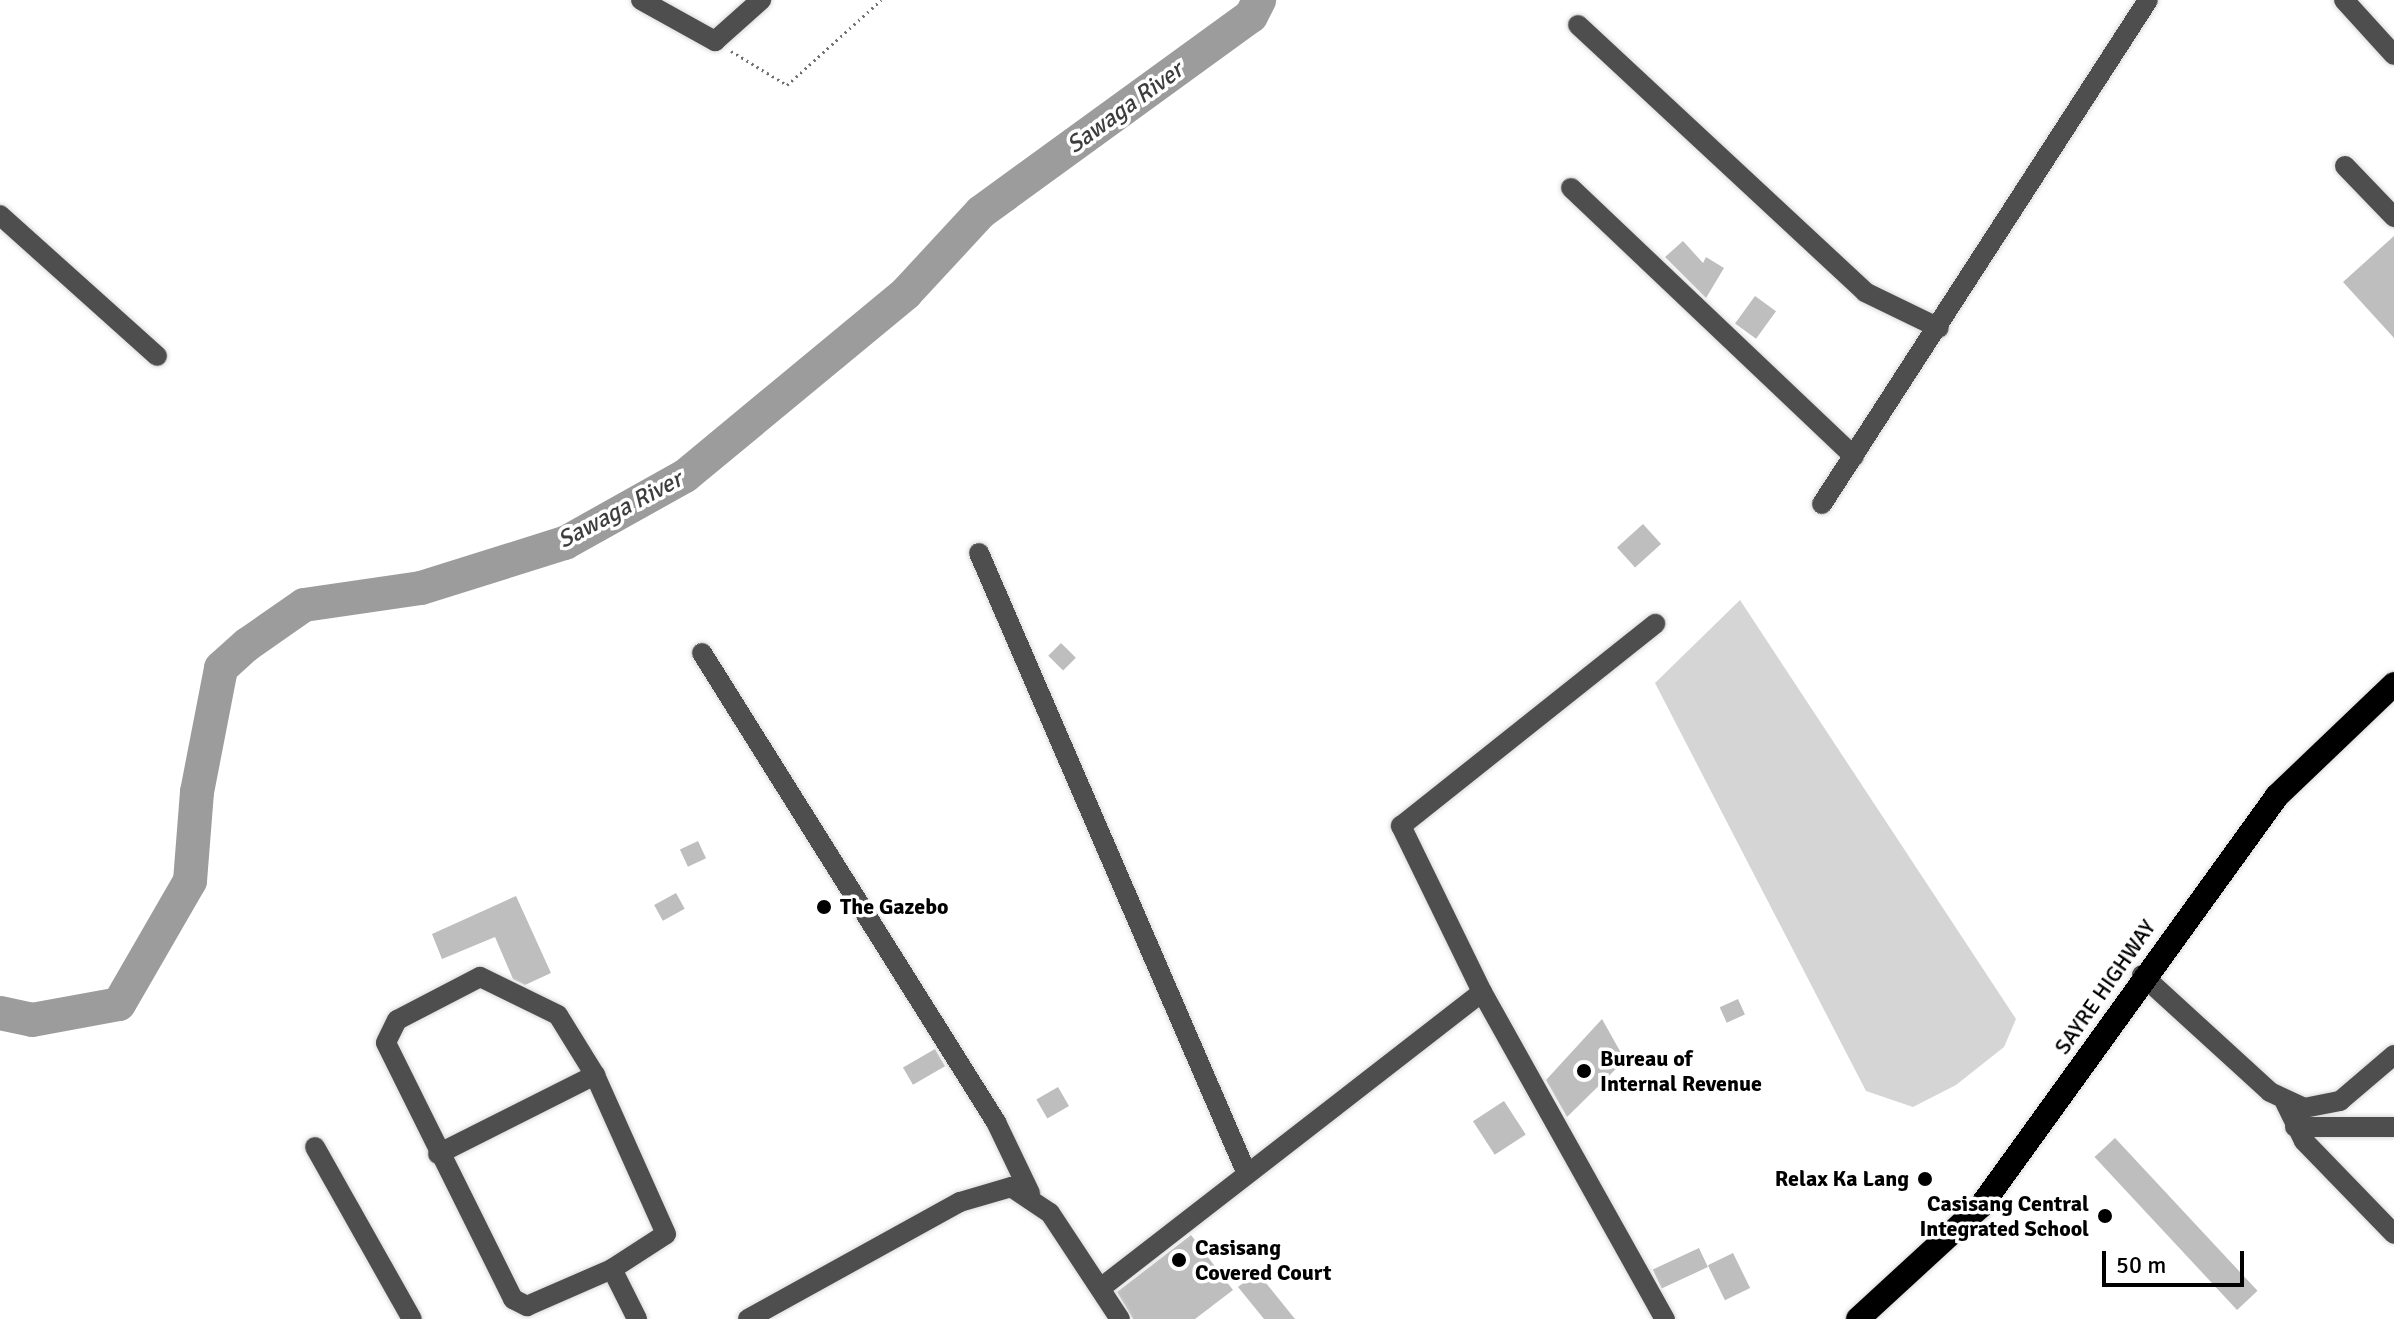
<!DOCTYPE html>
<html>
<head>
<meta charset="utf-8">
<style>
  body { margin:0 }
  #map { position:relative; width:2394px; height:1319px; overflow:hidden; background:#fff; font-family:Signika,sans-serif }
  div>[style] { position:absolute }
  .green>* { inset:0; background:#d5d5d5 }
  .river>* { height:34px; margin:-17px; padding:0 17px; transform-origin:17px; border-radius:17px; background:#9c9c9c }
  .building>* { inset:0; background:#bebebe; transform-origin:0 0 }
  .path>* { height:3px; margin-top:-1.5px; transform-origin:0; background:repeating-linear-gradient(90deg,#707070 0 2px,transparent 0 6px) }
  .roads { filter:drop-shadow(0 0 2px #dbdbdb) drop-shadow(0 0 2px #dbdbdb) }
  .minor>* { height:20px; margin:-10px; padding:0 10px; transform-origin:10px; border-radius:10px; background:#4e4e4e }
  .highway>* { height:24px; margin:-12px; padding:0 12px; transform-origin:12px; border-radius:12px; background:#000 }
  .dots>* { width:22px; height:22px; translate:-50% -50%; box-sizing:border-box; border:4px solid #fff; border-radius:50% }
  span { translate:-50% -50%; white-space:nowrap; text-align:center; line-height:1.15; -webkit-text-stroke:7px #fff; paint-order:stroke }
  .poi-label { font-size:22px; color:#000; font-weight:700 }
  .left { translate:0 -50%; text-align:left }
  .right { translate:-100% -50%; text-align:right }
  .street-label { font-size:22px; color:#000 }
  .water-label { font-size:24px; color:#3d3d3d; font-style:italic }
  .scale { position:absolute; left:2102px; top:1251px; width:142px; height:36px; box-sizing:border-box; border:4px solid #000; border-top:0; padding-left:10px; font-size:24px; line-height:28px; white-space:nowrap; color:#000; -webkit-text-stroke:6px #fff; paint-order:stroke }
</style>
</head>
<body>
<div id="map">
  <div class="green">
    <i style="clip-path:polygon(1740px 600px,2016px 1019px,2004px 1047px,1956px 1085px,1913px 1107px,1866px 1091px,1655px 683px)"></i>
  </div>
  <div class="river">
    <i style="left:0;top:1013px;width:33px;rotate:12deg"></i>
    <i style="left:32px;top:1020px;width:88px;rotate:-10.4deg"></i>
    <i style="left:119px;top:1004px;width:142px;rotate:-60deg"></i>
    <i style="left:190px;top:881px;width:89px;rotate:-85.5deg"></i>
    <i style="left:197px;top:792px;width:126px;rotate:-79deg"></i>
    <i style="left:221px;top:668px;width:36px;rotate:-42deg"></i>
    <i style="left:248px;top:644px;width:68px;rotate:-34.9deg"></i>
    <i style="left:304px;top:605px;width:118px;rotate:-8.3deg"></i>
    <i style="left:421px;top:588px;width:151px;rotate:-17.4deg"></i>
    <i style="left:565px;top:543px;width:137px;rotate:-29.2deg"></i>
    <i style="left:685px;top:476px;width:287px;rotate:-39.6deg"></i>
    <i style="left:906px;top:293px;width:110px;rotate:-47.2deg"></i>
    <i style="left:981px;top:212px;width:334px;rotate:-36deg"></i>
    <i style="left:1251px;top:16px;width:18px;rotate:-63deg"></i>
  </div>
  <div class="building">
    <i style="clip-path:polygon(2394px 236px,2394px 338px,2343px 282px)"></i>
    <i style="clip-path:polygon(1683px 241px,1703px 263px,1706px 257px,1724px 268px,1706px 298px,1665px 257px)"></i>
    <i style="left:1755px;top:296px;width:26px;height:34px;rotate:36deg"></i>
    <i style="left:1643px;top:524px;width:27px;height:35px;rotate:48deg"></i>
    <i style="left:1061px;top:643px;width:21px;height:18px;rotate:45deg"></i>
    <i style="left:698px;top:841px;width:19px;height:20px;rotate:65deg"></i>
    <i style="left:676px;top:893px;width:18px;height:25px;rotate:61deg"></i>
    <i style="clip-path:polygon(516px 896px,551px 973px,525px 985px,513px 979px,495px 937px,442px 959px,432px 934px)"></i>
    <i style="left:1738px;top:999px;width:17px;height:20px;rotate:66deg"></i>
    <i style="clip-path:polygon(1602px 1019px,1625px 1060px,1567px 1117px,1546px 1080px)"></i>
    <i style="left:935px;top:1049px;width:20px;height:37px;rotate:60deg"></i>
    <i style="left:1058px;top:1087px;width:22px;height:25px;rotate:60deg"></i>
    <i style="left:1504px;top:1101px;width:40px;height:37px;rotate:57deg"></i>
    <i style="left:2115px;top:1138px;width:209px;height:28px;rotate:47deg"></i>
    <i style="clip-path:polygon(1191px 1235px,1233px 1290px,1195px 1319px,1133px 1319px,1117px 1292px)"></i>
    <i style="left:1699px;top:1248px;width:21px;height:51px;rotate:65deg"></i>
    <i style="left:1733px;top:1253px;width:39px;height:28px;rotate:64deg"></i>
    <i style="clip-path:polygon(1257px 1272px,1295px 1319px,1264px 1319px,1238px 1287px)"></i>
  </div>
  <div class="path">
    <i style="left:731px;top:51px;width:66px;rotate:31.3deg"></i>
    <i style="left:787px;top:85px;width:127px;rotate:-42.1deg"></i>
  </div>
  <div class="roads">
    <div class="minor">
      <i style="left:641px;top:0;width:85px;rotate:29deg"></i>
      <i style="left:715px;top:41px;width:62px;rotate:-41.7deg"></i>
      <i style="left:2344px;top:0;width:74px;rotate:47.7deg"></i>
      <i style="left:1578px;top:25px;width:392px;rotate:42.9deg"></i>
      <i style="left:1865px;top:292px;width:82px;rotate:25.9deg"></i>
      <i style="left:2345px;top:166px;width:71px;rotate:46.1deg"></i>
      <i style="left:1571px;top:188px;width:390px;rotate:43.5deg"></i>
      <i style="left:0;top:215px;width:211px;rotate:41.9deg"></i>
      <i style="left:1822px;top:504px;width:600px;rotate:-57.1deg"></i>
      <i style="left:979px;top:553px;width:676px;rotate:66.66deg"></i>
      <i style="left:702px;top:653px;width:554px;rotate:57.92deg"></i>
      <i style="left:996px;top:1122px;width:79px;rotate:64.4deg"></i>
      <i style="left:2142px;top:975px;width:173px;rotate:42.4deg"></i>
      <i style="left:2270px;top:1092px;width:38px;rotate:25deg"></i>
      <i style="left:2304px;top:1108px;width:37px;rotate:-11deg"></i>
      <i style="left:2340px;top:1101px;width:71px;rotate:-40.4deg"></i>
      <i style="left:1482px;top:992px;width:185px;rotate:-116deg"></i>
      <i style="left:1401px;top:826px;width:325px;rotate:-38.5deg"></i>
      <i style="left:2285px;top:1102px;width:43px;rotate:64deg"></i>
      <i style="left:2304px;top:1141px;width:129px;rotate:45.9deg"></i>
      <i style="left:2295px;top:1127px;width:99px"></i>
      <i style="left:315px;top:1147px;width:197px;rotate:60.6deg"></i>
      <i style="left:438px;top:1154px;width:176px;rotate:-26.7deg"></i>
      <i style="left:612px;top:1269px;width:64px;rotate:-32.9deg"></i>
      <i style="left:666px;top:1234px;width:174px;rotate:-114.1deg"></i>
      <i style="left:595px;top:1075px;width:70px;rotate:-121.7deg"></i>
      <i style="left:558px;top:1015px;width:87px;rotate:-154deg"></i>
      <i style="left:480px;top:977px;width:93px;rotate:152.6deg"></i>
      <i style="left:397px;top:1020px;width:25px;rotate:116deg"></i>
      <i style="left:386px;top:1043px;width:286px;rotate:63.6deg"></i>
      <i style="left:513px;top:1299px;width:16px;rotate:27deg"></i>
      <i style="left:527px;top:1306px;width:93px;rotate:-23.5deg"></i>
      <i style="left:612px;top:1269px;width:56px;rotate:63.4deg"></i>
      <i style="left:1102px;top:1287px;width:481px;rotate:-37.8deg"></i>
      <i style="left:1482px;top:992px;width:375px;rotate:60.8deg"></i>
      <i style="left:748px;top:1319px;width:242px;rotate:-28.9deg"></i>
      <i style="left:960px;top:1202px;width:53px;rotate:-16.4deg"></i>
      <i style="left:1011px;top:1187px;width:47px;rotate:33.7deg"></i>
      <i style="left:1050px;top:1213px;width:127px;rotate:56.6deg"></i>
    </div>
    <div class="highway">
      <i style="left:1858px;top:1319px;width:167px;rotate:-42.6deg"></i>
      <i style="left:1981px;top:1206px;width:506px;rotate:-54.17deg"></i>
      <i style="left:2277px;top:796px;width:162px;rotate:-43.7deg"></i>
    </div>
  </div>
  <div class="dots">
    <i style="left:824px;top:907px;background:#000"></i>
    <i style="left:1584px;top:1071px;background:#000"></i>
    <i style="left:1925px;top:1179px;background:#000"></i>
    <i style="left:2105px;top:1216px;background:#000"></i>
    <i style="left:1179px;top:1260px;background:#000"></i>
  </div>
  <div class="poi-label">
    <span class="left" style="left:840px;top:907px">The Gazebo</span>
    <span class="left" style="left:1600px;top:1071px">Bureau of<br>Internal Revenue</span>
    <span class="right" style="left:1909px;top:1179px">Relax Ka Lang</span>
    <span class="right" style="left:2089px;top:1216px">Casisang Central<br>Integrated School</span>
    <span class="left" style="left:1195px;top:1260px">Casisang<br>Covered Court</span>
  </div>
  <div class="street-label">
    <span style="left:2105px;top:987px;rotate:-55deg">SAYRE HIGHWAY</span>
  </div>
  <div class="water-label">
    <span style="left:1125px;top:108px;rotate:-36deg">Sawaga River</span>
    <span style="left:620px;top:510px;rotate:-28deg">Sawaga River</span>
  </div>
  <div class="scale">50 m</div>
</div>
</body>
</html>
